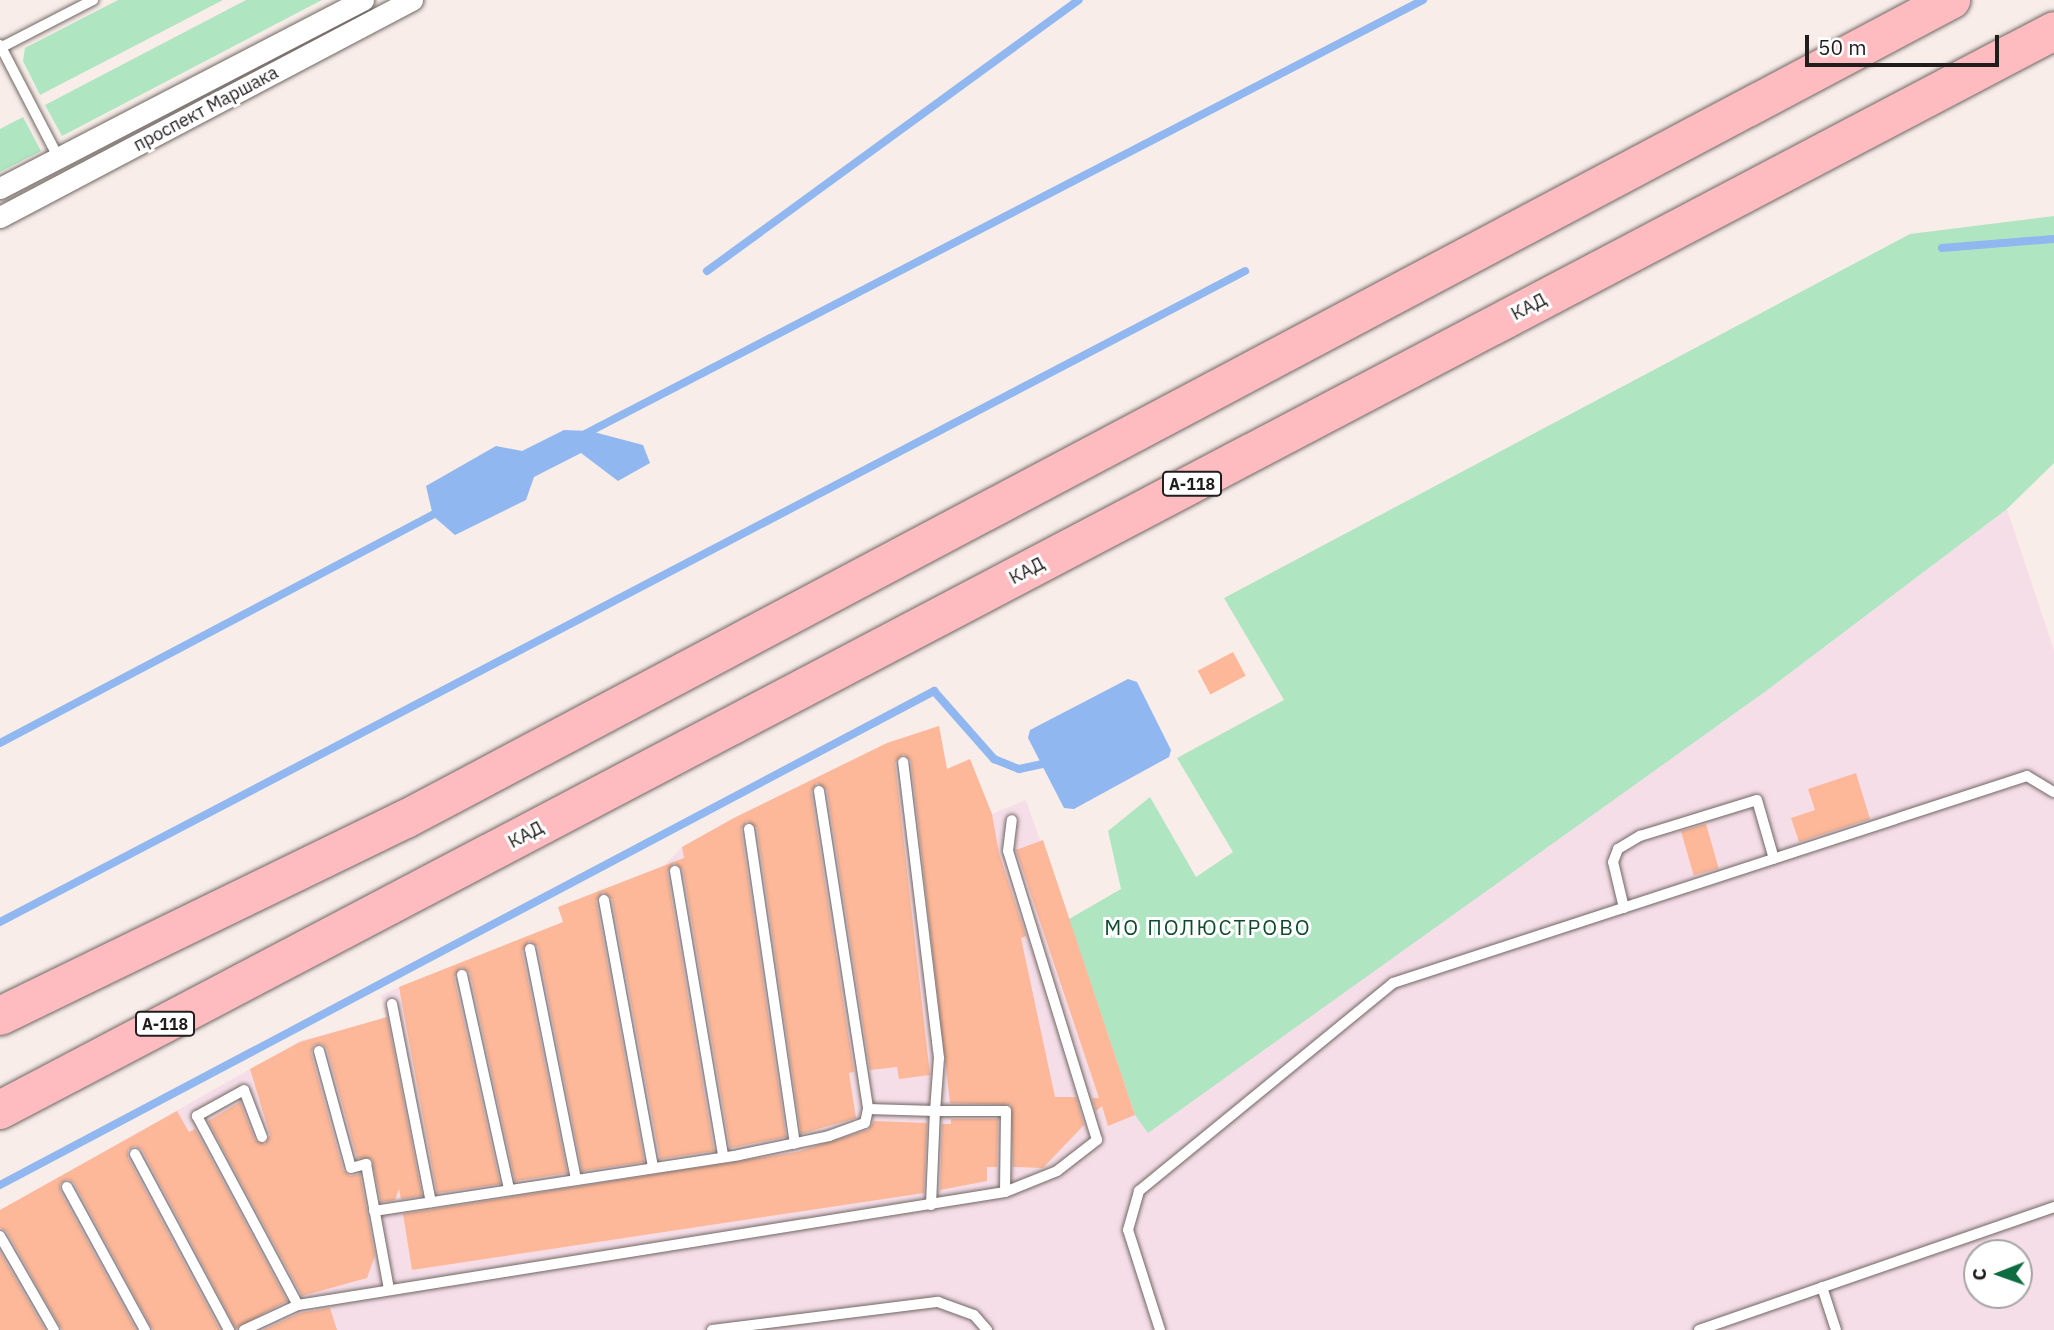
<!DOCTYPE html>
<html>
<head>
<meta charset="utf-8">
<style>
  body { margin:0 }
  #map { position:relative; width:2054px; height:1330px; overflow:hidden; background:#f8ede9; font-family:"IBM Plex Sans",sans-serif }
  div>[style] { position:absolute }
  .industrial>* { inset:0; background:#f6dee9 }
  .green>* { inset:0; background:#b0e5c1 }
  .water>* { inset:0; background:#90b7ef }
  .stream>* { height:8px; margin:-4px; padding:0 4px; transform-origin:4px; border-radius:4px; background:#90b7ef }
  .building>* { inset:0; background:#fdb899; transform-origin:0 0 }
  .roads { filter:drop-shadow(0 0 2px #706763) drop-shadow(0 0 2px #706763) }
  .lane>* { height:10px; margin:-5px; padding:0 5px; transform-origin:5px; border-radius:5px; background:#fff }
  .street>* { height:21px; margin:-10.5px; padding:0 10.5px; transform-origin:10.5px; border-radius:10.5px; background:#fff }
  .highway>* { height:38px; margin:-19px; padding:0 19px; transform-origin:19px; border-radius:19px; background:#febcc1 }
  span { translate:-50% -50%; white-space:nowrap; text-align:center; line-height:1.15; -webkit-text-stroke:6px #fff; paint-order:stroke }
  .shield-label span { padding:2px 5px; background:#fff; border:2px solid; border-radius:5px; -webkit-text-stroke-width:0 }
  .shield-label { font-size:16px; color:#211d1c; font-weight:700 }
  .street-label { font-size:18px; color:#211d1c }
  .quarter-label { font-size:21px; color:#0e4b2d; letter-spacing:2px }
  .north { position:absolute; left:1963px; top:1239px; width:70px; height:70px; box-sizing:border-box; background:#fff; border:2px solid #a6a5a4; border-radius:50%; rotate:269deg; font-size:19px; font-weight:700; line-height:28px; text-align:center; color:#211d1c }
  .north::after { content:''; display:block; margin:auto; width:24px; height:32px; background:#0e6c41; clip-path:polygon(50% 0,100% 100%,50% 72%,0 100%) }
  .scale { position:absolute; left:1805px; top:35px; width:194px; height:32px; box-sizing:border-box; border:4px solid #211d1c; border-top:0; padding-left:9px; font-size:21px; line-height:24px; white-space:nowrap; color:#211d1c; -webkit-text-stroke:5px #fff; paint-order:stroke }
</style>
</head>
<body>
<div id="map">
  <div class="industrial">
    <i style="clip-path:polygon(evenodd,2007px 509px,2054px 650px,2054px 1330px,0 1330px,0 1210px,300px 1041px,386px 1018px,381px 996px,399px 987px,563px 922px,558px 907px,665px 865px,682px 847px,733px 818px,887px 743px,939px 726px,947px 769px,970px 759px,992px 814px,1026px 800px,1135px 1115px,1148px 1132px,1766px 691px,2007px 509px,1977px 1253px,2019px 1253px,2019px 1295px,1977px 1295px,1977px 1253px)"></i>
  </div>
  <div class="green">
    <i style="clip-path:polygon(118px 0,223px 0,40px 95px,23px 61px,25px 48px)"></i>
    <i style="clip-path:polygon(246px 0,322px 0,62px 136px,45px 105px)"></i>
    <i style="clip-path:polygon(23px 117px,41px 151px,0 172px,0 129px)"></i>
    <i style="clip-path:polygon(2054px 216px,2054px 463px,2007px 509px,1766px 691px,1148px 1133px,1135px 1115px,1069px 919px,1121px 889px,1108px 831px,1150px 797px,1196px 877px,1233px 852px,1177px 758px,1284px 700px,1224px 598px,1910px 234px)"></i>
  </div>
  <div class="water">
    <i style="clip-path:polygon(564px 430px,590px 431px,643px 445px,650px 463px,618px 481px,581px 453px,534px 477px,526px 500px,455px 535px,433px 516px,426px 486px,496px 446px,522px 451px)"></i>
    <i style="clip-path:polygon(1128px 679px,1137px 682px,1171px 750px,1169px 757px,1074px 809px,1064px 808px,1028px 738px,1030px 730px)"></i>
  </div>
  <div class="stream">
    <i style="left:1942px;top:248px;width:112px;rotate:-4.6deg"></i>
    <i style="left:707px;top:271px;width:460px;rotate:-36.1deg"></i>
    <i style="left:583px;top:435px;width:946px;rotate:-27.38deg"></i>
    <i style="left:0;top:743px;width:500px;rotate:-27.8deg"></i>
    <i style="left:0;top:922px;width:1405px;rotate:-27.6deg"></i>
    <i style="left:0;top:1185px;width:1057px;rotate:-27.87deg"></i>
    <i style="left:934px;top:691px;width:91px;rotate:48.6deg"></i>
    <i style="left:994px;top:759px;width:27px;rotate:22deg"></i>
    <i style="left:1019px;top:769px;width:24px;rotate:-12deg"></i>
  </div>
  <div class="building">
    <i style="left:1233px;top:652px;width:27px;height:40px;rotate:62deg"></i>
    <i style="clip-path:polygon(939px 726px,947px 769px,970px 759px,992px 814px,999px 853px,1026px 936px,1021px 938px,1055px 1097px,1076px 1097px,1084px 1125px,1043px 1168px,1013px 1167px,1011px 1105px,950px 1103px,911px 761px,903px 754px,895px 763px,930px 1075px,899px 1079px,897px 1067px,870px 1070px,827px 790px,817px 783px,811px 792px,854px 1072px,849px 1073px,856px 1118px,801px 1134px,757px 828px,747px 821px,741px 830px,786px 1137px,730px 1148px,683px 870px,674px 863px,667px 872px,714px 1151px,660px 1159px,612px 899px,603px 892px,596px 901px,644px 1162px,582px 1171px,538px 947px,529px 941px,522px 951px,567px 1173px,515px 1181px,470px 973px,461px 967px,454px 977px,500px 1184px,437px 1193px,399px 987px,563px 922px,558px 907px,684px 858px,682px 847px,734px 818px,887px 743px)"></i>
    <i style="clip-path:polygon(1856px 773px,1870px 819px,1799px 842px,1791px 818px,1815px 810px,1808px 789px)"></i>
    <i style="left:1706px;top:824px;width:46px;height:26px;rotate:74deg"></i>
    <i style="clip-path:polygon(1043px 840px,1135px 1115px,1108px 1126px,1102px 1106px,1096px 1111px,1092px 1098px,1099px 1098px,1016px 850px)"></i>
    <i style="clip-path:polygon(387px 1017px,422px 1196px,401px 1199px,399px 1189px,395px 1200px,381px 1202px,372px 1159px,357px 1158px,327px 1049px,322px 1044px,314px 1045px,311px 1053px,343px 1170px,350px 1176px,360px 1174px,375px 1256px,367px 1278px,302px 1296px,208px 1121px,240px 1102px,255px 1140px,265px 1144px,270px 1135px,250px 1069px,300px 1042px)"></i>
    <i style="clip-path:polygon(177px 1111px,189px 1132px,195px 1129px,287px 1301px,236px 1328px,142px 1150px,135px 1146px,128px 1150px,128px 1158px,220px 1330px,153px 1330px,74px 1183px,67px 1179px,60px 1184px,60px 1191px,136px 1330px,62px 1330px,7px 1232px,0 1228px,0 1210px)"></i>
    <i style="clip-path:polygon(951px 1119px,998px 1119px,997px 1167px,987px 1167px,987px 1181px,940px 1190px,942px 1124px,951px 1124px)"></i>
    <i style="clip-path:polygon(874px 1121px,927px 1123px,924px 1193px,412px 1270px,403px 1214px,797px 1152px,868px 1130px)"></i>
    <i style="clip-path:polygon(0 1252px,45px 1330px,0 1330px)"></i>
    <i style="clip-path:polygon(330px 1308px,337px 1330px,263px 1330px,300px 1313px)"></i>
  </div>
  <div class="roads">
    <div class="lane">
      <i style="left:0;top:45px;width:128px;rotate:62.6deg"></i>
      <i style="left:0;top:48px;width:105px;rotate:-27.3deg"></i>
      <i style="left:819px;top:791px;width:322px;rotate:81.2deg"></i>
      <i style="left:749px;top:829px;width:318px;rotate:81.7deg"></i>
      <i style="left:675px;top:871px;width:288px;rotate:80.4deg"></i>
      <i style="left:604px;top:900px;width:271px;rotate:79.6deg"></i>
      <i style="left:1624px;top:908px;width:47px;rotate:-103.4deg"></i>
      <i style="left:1613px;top:862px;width:14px;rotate:-69deg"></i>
      <i style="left:1618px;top:849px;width:26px;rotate:-31deg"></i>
      <i style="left:1640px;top:836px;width:122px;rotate:-17.1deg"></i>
      <i style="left:1757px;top:800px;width:61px;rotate:73.9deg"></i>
      <i style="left:530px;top:949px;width:235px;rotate:78.7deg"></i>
      <i style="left:462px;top:975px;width:219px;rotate:77.6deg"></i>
      <i style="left:392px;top:1004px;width:202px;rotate:78.9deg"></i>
      <i style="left:319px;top:1051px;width:121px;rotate:74.7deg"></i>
      <i style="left:351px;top:1168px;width:16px;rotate:-15deg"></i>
      <i style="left:366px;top:1164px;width:127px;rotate:79.6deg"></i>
      <i style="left:262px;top:1137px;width:50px;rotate:-111deg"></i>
      <i style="left:244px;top:1090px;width:54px;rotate:151deg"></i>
      <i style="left:197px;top:1116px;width:214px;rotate:61.9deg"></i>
      <i style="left:135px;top:1154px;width:200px;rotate:61.9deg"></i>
      <i style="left:67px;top:1187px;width:163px;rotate:61.4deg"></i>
      <i style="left:931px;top:1205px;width:94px;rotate:-87.6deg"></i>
      <i style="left:935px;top:1111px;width:71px"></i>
      <i style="left:1006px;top:1111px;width:81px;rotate:90.7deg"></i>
      <i style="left:374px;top:1211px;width:369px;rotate:-8.7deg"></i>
      <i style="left:739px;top:1155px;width:92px;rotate:-11.9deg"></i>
      <i style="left:829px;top:1136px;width:38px;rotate:-20deg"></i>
      <i style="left:865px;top:1123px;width:14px;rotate:-78deg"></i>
      <i style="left:868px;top:1109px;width:67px;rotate:1.7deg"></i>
      <i style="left:935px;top:1111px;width:53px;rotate:-85.7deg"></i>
      <i style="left:939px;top:1058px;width:298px;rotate:-96.9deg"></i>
      <i style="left:0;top:1236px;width:108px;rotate:60.1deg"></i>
      <i style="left:1822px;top:1287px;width:45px;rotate:72deg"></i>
      <i style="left:244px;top:1330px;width:60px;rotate:-24.8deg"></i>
      <i style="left:298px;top:1305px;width:716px;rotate:-9.08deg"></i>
      <i style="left:1005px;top:1192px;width:56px;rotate:-22deg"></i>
      <i style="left:1057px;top:1171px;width:51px;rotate:-37.8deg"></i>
      <i style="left:1097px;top:1140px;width:302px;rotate:-107.1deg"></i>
      <i style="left:1008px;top:851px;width:31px;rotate:-83deg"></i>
      <i style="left:712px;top:1330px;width:228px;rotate:-7.1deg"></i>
      <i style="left:938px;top:1302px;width:38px;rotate:20deg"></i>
      <i style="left:974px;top:1315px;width:20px;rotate:49deg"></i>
      <i style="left:1160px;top:1330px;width:105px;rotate:-107.7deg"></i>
      <i style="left:1128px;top:1230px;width:41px;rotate:-74.2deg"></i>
      <i style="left:1139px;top:1191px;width:328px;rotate:-39.3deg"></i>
      <i style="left:1393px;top:983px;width:667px;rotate:-18.08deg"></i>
      <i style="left:2027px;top:776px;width:31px;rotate:31deg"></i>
      <i style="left:1699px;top:1330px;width:376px;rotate:-19.1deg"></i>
    </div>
    <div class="street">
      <i style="left:0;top:188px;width:409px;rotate:-27.4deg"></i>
      <i style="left:0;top:217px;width:466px;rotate:-27.8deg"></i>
    </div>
    <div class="highway">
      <i style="left:0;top:1016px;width:451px;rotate:-25.9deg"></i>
      <i style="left:406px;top:819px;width:1749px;rotate:-27.93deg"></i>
      <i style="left:0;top:1110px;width:2320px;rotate:-27.71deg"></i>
    </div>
  </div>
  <div class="shield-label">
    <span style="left:1192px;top:484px">А-118</span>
    <span style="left:165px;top:1024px">А-118</span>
  </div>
  <div class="street-label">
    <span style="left:206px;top:109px;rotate:-28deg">проспект Маршака</span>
    <span style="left:1529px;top:307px;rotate:-28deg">КАД</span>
    <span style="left:1027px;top:571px;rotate:-28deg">КАД</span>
    <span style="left:526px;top:835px;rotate:-28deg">КАД</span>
  </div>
  <div class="quarter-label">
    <span style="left:1208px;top:927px">МО ПОЛЮСТРОВО</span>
  </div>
  <div class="north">С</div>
  <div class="scale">50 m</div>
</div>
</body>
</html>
